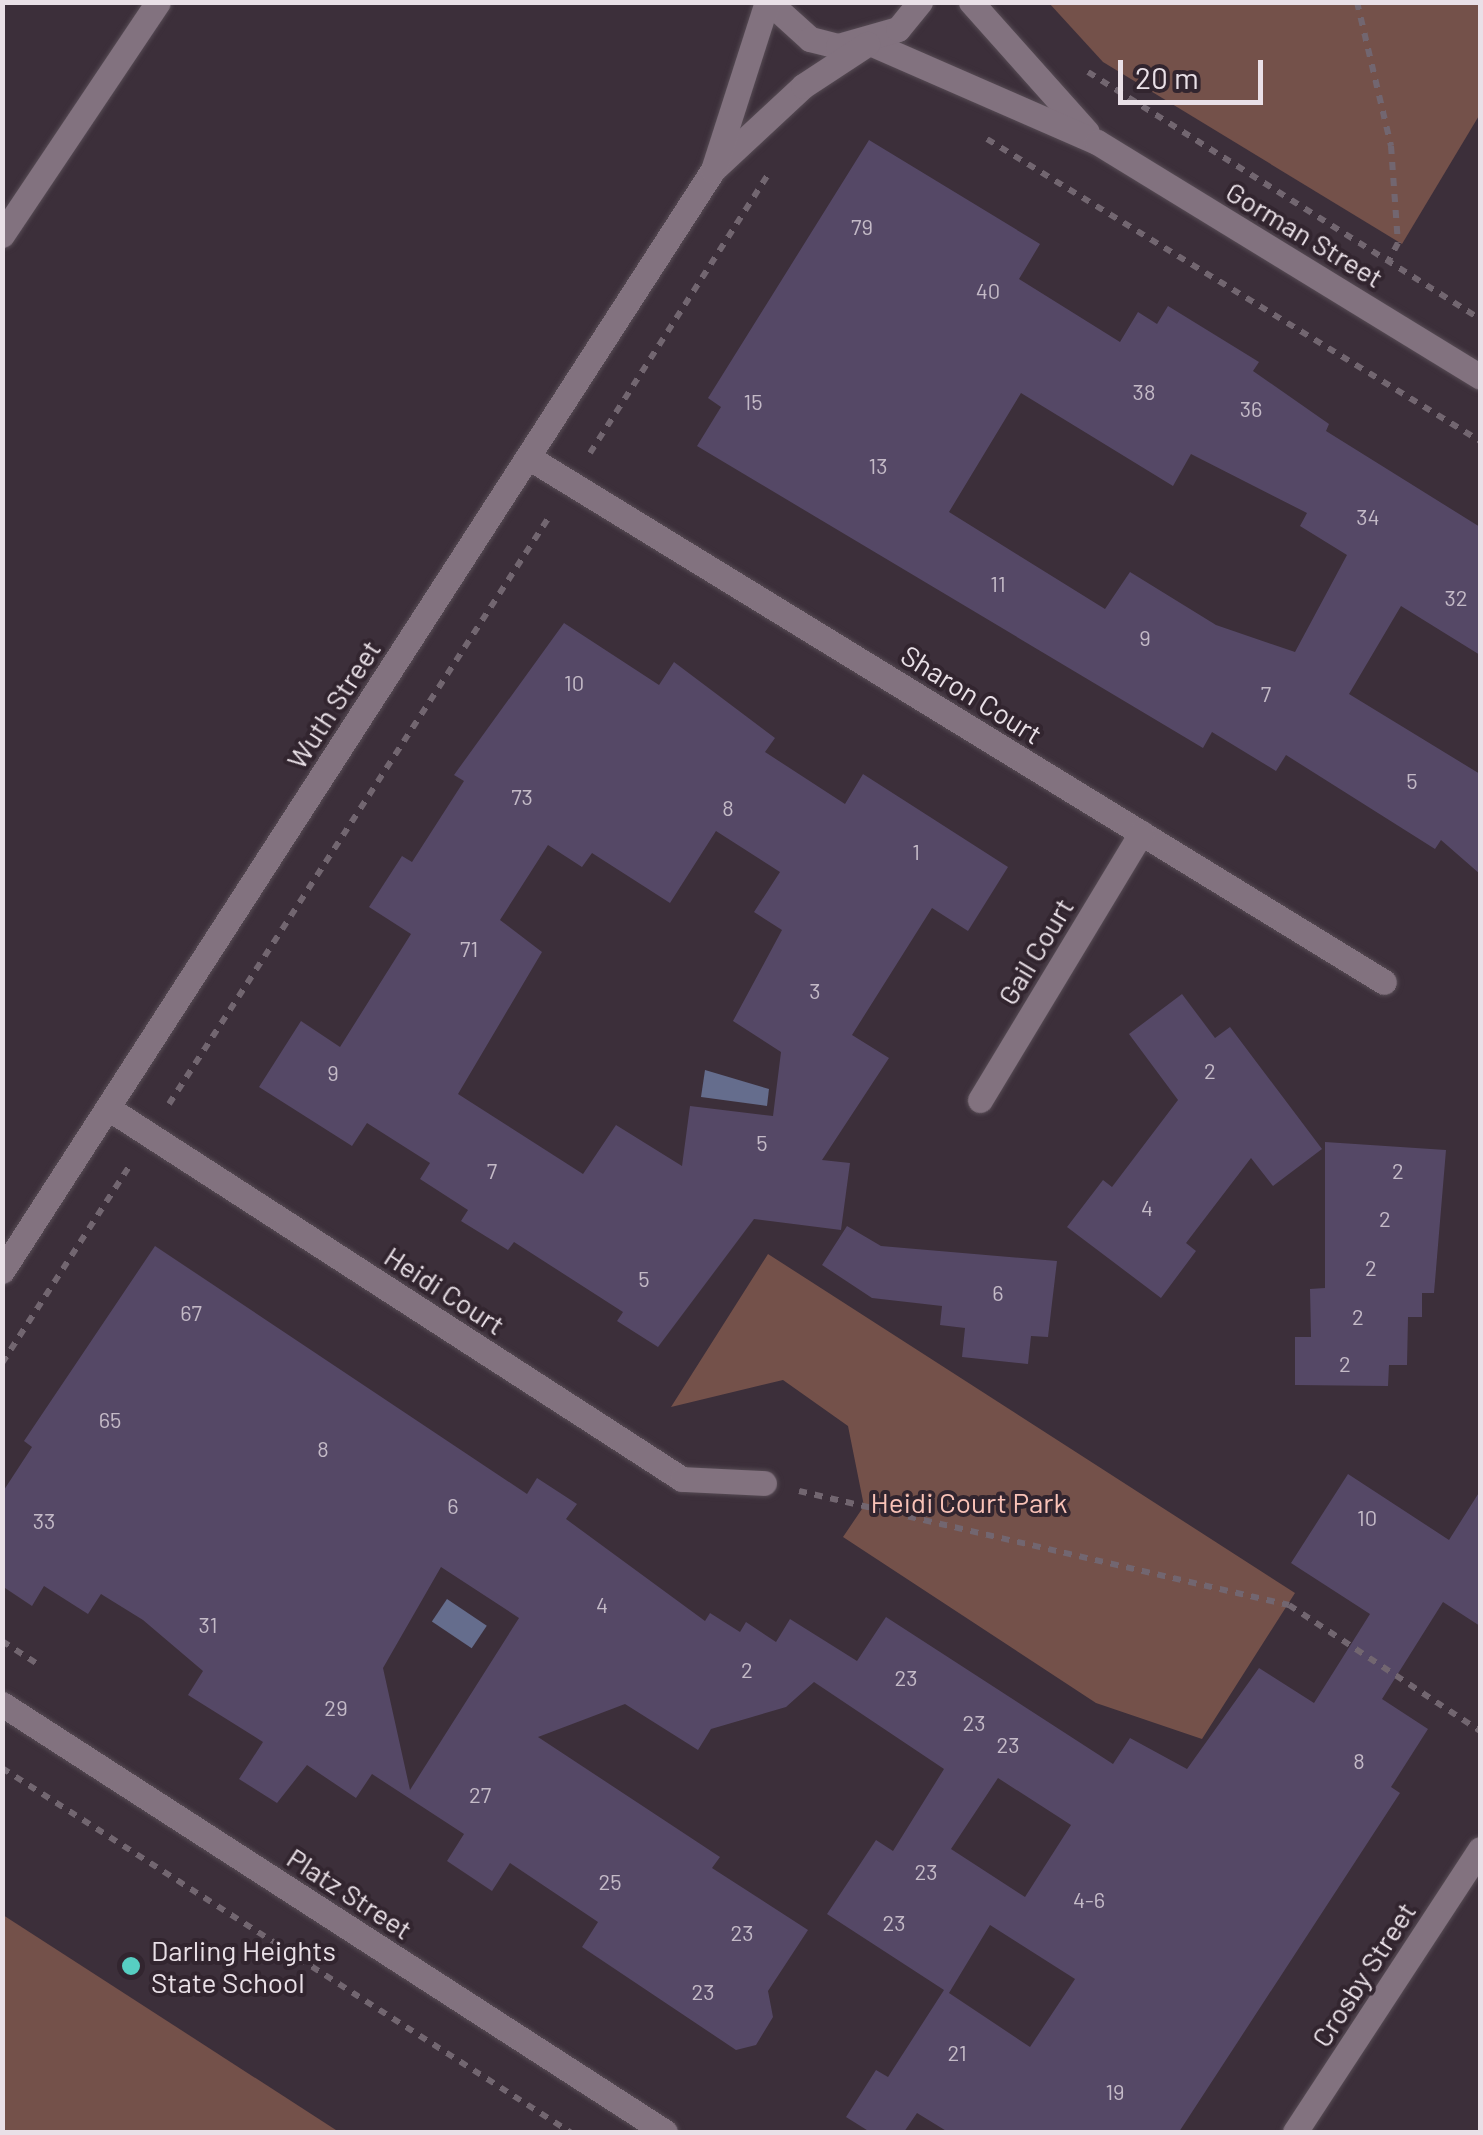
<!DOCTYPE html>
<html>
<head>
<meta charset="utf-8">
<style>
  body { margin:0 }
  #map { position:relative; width:1483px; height:2135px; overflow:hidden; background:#3c2f3a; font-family:Barlow,sans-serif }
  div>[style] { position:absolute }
  .green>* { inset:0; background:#74514a }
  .water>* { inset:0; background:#656d8d; transform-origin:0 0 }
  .building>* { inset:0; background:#554866 }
  .path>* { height:6px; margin-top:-3px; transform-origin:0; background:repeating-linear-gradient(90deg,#726670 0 8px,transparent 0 16px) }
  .roads { filter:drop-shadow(0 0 2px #564b54) drop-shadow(0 0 2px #564b54) }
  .minor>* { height:25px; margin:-12.5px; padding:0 12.5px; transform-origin:12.5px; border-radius:12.5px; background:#82727f }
  .tertiary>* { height:25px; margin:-12.5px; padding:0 12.5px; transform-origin:12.5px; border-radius:12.5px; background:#82727f }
  .dots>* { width:28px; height:28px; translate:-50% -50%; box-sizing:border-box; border:5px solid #32252f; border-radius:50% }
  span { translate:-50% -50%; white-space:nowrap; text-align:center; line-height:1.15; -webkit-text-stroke:8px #32252f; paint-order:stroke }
  .number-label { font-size:22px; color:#c4bac7 }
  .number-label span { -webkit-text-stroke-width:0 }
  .street-label { font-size:28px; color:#e9e0e7 }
  .park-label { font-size:28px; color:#f9c2b7 }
  .poi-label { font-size:28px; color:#e9e0e7 }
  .left { translate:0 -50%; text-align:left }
  .frame { position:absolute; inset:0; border:5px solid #e9e0e7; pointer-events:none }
  .scale { position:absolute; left:1118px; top:60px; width:145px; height:45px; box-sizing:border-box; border:5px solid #e9e0e7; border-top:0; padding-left:12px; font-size:30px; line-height:35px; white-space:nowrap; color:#e9e0e7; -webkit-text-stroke:8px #32252f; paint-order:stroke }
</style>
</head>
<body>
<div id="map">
  <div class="green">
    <i style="clip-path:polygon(1049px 3px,1480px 3px,1480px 114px,1402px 244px,1103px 62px)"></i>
    <i style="clip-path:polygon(768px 1254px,1295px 1593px,1202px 1739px,1096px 1703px,843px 1537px,864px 1506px,848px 1426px,783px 1380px,671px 1407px)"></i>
    <i style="clip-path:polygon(2px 1915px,3px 1915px,339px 2132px,3px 2132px)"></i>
  </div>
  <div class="water">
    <i style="clip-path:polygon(705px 1070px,769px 1089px,767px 1106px,701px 1097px)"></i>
    <i style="left:447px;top:1599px;width:48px;height:27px;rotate:34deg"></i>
  </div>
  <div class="building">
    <i style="clip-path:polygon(evenodd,869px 140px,1040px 244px,1019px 279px,1120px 342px,1138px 312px,1157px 324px,1168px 306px,1259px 362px,1253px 371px,1329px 424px,1326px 431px,1480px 527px,1480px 655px,1401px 606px,1349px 694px,1480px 774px,1480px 874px,1441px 840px,1435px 849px,1286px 755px,1276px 771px,1212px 732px,1203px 748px,697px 446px,721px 407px,708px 398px,869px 140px,1021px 393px,1173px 486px,1191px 454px,1307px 513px,1300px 526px,1347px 555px,1295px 652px,1216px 625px,1130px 572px,1105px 609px,949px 512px,1021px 393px)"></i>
    <i style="clip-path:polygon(evenodd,564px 623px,659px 685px,674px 662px,775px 738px,765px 752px,845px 804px,863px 774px,1008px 867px,968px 931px,932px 908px,852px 1035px,889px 1058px,822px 1160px,850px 1163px,841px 1230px,754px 1219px,658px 1347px,617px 1321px,623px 1312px,514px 1242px,508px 1250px,461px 1221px,468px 1210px,420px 1179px,430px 1163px,367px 1123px,352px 1146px,259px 1087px,301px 1021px,340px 1047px,411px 934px,369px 907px,402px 856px,412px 862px,464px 781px,454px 775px,564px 623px,716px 831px,780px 872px,754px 912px,782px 930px,733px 1021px,781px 1052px,773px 1116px,690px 1106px,682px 1166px,616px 1125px,583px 1174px,458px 1094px,542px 952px,500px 920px,548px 845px,582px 867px,592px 853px,670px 903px,716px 831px)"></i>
    <i style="clip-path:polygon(1182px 994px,1215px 1038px,1230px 1027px,1322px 1149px,1273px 1186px,1251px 1158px,1186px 1243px,1196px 1251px,1161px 1298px,1067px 1227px,1103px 1180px,1112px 1187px,1178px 1100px,1129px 1034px)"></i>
    <i style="clip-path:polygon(1325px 1142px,1446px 1150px,1434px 1293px,1422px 1293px,1422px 1317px,1408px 1317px,1407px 1365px,1389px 1365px,1388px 1386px,1295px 1385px,1295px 1337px,1311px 1337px,1310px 1289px,1325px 1288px)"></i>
    <i style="clip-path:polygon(847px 1226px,881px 1246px,1057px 1261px,1048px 1337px,1031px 1336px,1028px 1364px,962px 1357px,965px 1328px,940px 1325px,942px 1306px,872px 1298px,822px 1265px)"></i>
    <i style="clip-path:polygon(evenodd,155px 1246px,527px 1494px,537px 1478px,577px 1504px,566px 1519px,705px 1621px,710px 1613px,740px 1632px,746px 1622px,776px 1642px,790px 1619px,857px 1661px,886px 1617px,1113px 1764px,1130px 1738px,1187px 1769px,1259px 1668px,1314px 1703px,1370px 1614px,1291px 1563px,1348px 1474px,1449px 1540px,1480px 1491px,1480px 1626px,1443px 1602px,1382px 1699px,1428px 1729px,1391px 1787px,1400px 1793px,1179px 2132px,948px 2132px,917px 2113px,904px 2132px,870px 2132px,846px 2117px,876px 2070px,888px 2077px,944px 1990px,827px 1914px,876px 1840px,893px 1851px,944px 1769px,814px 1682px,786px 1707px,711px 1729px,698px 1750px,625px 1704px,538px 1737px,720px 1857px,712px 1868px,808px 1930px,768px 1991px,773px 2017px,756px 2045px,736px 2050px,582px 1947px,598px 1922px,510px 1863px,492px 1891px,447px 1861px,464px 1834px,372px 1774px,356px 1798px,307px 1765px,277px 1803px,239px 1779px,263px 1742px,188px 1695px,203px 1671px,143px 1620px,101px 1594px,88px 1614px,44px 1586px,32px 1606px,2px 1586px,2px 1493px,32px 1447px,24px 1441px,155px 1246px,441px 1567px,519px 1618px,410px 1790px,383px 1668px,441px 1567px,155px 1246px,998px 1778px,1071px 1825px,1025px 1897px,951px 1849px,998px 1778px,155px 1246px,990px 1925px,1075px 1979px,1030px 2047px,949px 1993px,990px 1925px)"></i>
  </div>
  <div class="path">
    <i style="left:1357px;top:2px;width:148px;rotate:76.7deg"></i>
    <i style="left:1391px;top:146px;width:97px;rotate:85.9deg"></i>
    <i style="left:1398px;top:243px;width:21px;rotate:118deg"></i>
    <i style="left:1088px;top:72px;width:463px;rotate:32.2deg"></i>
    <i style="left:987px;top:139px;width:578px;rotate:31.49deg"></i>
    <i style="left:590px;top:453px;width:332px;rotate:-57.4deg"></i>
    <i style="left:169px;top:1104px;width:703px;rotate:-57.08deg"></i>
    <i style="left:2px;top:1363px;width:236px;rotate:-57.1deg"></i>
    <i style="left:799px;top:1491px;width:503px;rotate:13.1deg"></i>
    <i style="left:1289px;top:1605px;width:229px;rotate:33.4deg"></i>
    <i style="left:2px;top:1641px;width:40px;rotate:32.9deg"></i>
    <i style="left:2px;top:1768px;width:675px;rotate:32.65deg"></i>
  </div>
  <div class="roads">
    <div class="minor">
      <i style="left:971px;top:2px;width:174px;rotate:48.3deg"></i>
      <i style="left:870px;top:43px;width:248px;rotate:23.6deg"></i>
      <i style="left:1097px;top:142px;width:449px;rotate:31.5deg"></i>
      <i style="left:2px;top:235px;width:280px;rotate:-56.2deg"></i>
      <i style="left:528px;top:457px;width:1004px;rotate:31.52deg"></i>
      <i style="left:980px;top:1100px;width:312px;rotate:-58.9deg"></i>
      <i style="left:108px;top:1108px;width:683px;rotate:32.88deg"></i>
      <i style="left:682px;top:1479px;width:82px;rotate:2.8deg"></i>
      <i style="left:1295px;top:2132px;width:338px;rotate:-56.8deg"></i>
    </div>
    <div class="tertiary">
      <i style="left:769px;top:2px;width:55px;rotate:42.1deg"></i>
      <i style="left:810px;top:39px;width:29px;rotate:14deg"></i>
      <i style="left:838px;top:46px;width:62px;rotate:-15.8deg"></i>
      <i style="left:898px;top:29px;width:35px;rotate:-51deg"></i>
      <i style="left:717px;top:166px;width:117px;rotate:-42.9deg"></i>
      <i style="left:803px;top:86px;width:77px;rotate:-33.3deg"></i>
      <i style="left:2px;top:1271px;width:1311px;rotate:-57.15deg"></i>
      <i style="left:713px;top:170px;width:176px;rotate:-72.2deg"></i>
      <i style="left:2px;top:1704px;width:789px;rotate:32.84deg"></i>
    </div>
  </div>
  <div class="dots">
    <i style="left:131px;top:1966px;background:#57cec2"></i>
  </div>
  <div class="number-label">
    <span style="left:862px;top:227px">79</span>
    <span style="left:988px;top:291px">40</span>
    <span style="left:1144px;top:392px">38</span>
    <span style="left:753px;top:402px">15</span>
    <span style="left:1251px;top:409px">36</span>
    <span style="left:878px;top:466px">13</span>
    <span style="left:1368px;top:517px">34</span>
    <span style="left:998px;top:584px">11</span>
    <span style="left:1456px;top:598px">32</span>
    <span style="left:1145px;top:638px">9</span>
    <span style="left:574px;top:683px">10</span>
    <span style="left:1266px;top:694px">7</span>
    <span style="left:1412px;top:781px">5</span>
    <span style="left:522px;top:797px">73</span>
    <span style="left:728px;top:808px">8</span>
    <span style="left:916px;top:852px">1</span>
    <span style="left:469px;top:949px">71</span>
    <span style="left:815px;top:991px">3</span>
    <span style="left:1210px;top:1071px">2</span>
    <span style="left:333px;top:1073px">9</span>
    <span style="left:762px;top:1143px">5</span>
    <span style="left:492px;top:1171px">7</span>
    <span style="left:1398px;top:1171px">2</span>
    <span style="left:1147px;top:1208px">4</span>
    <span style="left:1385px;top:1219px">2</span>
    <span style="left:1371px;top:1268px">2</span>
    <span style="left:644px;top:1279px">5</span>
    <span style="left:998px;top:1293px">6</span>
    <span style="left:191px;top:1313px">67</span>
    <span style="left:1358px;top:1317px">2</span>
    <span style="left:1345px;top:1364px">2</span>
    <span style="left:110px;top:1420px">65</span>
    <span style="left:323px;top:1449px">8</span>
    <span style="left:453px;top:1506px">6</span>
    <span style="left:1367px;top:1518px">10</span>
    <span style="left:44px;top:1521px">33</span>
    <span style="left:602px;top:1605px">4</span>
    <span style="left:208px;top:1625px">31</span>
    <span style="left:747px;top:1670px">2</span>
    <span style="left:906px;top:1678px">23</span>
    <span style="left:336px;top:1708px">29</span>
    <span style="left:974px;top:1723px">23</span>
    <span style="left:1008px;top:1745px">23</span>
    <span style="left:1359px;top:1761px">8</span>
    <span style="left:480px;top:1795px">27</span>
    <span style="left:926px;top:1872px">23</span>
    <span style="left:610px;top:1882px">25</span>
    <span style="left:1089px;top:1900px">4-6</span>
    <span style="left:894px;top:1923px">23</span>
    <span style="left:742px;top:1933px">23</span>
    <span style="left:703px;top:1992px">23</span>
    <span style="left:957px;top:2053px">21</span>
    <span style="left:1115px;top:2092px">19</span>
  </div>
  <div class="street-label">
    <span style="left:1305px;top:234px;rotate:31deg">Gorman Street</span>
    <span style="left:972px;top:694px;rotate:32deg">Sharon Court</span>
    <span style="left:333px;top:704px;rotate:-57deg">Wuth Street</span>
    <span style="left:1035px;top:951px;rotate:-59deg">Gail Court</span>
    <span style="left:445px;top:1290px;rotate:33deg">Heidi Court</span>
    <span style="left:350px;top:1893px;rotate:33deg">Platz Street</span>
    <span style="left:1363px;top:1974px;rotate:-57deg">Crosby Street</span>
  </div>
  <div class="park-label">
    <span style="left:969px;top:1502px">Heidi Court Park</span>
  </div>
  <div class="poi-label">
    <span class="left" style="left:151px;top:1966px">Darling Heights<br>State School</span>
  </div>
  <div class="frame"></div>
  <div class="scale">20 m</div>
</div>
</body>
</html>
